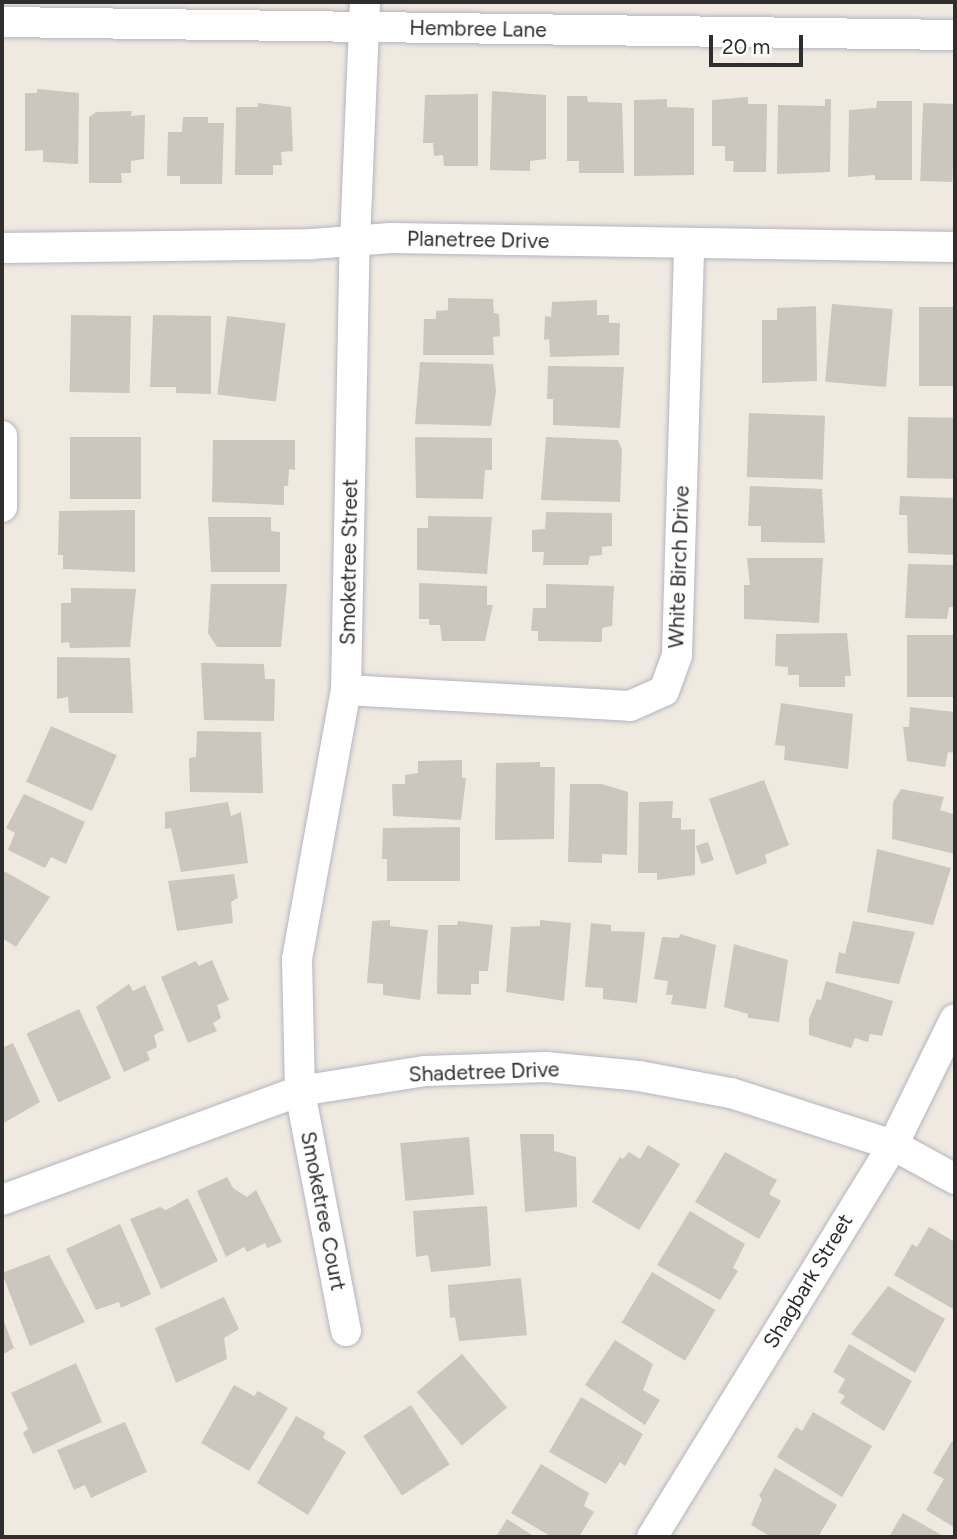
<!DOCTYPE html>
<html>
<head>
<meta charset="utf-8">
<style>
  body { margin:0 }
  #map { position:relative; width:957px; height:1539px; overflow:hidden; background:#f0e9df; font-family:Figtree,sans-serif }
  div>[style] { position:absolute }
  .building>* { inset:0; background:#cbc7be; transform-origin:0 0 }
  .roads { filter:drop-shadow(0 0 2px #b3b5c2) drop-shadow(0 0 2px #b3b5c2) }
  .minor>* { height:30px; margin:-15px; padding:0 15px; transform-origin:15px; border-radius:15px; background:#fff }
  span { translate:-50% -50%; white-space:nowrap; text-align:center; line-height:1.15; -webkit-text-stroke:6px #fff; paint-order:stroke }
  .street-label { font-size:21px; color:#2e2e2e }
  .frame { position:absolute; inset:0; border:4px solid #2e2e2e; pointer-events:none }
  .scale { position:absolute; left:709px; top:35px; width:94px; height:32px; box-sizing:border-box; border:4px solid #2e2e2e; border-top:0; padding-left:9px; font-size:21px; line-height:24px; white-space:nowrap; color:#2e2e2e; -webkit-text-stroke:5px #fff; paint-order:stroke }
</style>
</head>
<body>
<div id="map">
  <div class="building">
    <i style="clip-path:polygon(37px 89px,79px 93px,78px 164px,43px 162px,43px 150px,25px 151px,25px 93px,37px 93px)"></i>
    <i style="clip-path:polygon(492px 91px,546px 95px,546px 159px,530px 161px,530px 171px,490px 170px)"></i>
    <i style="clip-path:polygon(478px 94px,478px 166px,444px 166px,443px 155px,434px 156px,433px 143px,423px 143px,425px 95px)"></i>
    <i style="clip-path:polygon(567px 96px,587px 96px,588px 102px,622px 103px,624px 173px,579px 173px,579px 161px,567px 161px)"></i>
    <i style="clip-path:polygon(748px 97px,748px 104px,767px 104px,766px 172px,733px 172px,734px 161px,725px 161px,725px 146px,712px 146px,712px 100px)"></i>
    <i style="clip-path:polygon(667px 99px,667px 107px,694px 108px,694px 175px,634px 176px,634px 100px)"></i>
    <i style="clip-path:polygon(825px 99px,831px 99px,830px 172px,777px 174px,778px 105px,825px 106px)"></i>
    <i style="clip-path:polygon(877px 101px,912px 101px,912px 180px,875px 180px,875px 175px,848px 177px,849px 110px,876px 108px)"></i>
    <i style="clip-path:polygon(258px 103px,291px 107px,293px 151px,281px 152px,282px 165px,273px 165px,273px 175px,235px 175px,236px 107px,258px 107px)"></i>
    <i style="left:923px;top:103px;width:32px;height:78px;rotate:2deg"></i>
    <i style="clip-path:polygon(132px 111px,131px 116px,145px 115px,144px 159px,131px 161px,131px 173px,121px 173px,122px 183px,89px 183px,89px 117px,96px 112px)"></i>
    <i style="clip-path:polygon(183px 117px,208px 117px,208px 123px,224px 123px,222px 184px,180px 184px,180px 176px,167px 176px,168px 132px,182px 132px)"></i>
    <i style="clip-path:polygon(448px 298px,493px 299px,494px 313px,499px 314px,500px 336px,493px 337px,494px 355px,423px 355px,424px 319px,436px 319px,436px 311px,448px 310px)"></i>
    <i style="clip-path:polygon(597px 300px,597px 315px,609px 315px,609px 323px,620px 323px,619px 355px,550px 357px,549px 339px,544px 340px,545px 316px,551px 317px,552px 302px)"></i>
    <i style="left:832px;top:304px;width:61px;height:78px;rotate:5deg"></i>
    <i style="clip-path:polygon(816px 306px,817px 381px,762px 383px,762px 320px,777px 320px,777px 308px)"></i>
    <i style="left:955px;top:307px;width:79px;height:36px;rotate:90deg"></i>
    <i style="left:71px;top:315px;width:60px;height:77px;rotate:1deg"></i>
    <i style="clip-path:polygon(153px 315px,211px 316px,211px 394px,176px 393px,176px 387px,150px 387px)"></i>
    <i style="left:227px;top:316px;width:59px;height:79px;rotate:7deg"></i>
    <i style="clip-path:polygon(420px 362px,493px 364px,496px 391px,491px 426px,415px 424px)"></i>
    <i style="clip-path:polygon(548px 366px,624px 367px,620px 428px,553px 425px,553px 399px,547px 399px)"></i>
    <i style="left:749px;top:413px;width:76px;height:64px;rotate:2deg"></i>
    <i style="left:908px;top:417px;width:47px;height:61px;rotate:1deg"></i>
    <i style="left:141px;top:437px;width:62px;height:71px;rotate:90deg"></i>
    <i style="clip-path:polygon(415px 437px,492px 438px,492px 470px,485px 470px,483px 499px,416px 498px)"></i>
    <i style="clip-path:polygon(546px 437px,618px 440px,622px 450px,620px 502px,541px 500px)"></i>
    <i style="clip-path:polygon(213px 440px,295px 440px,295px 470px,289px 469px,288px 486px,284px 486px,284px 505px,212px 502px)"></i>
    <i style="clip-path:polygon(750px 486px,822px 489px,825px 543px,761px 542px,761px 526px,748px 526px)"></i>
    <i style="clip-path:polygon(900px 496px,955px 498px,955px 555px,908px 553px,907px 515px,899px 515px)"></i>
    <i style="clip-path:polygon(135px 510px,135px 572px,63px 569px,63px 555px,58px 555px,59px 511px)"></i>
    <i style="clip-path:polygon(546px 512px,612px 513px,612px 546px,602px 547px,602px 555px,590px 556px,588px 565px,543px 565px,544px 552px,532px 552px,532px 530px,545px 529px)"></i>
    <i style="clip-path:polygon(428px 516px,492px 517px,487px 574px,417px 570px,417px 528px,428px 528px)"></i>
    <i style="clip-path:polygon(208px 517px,271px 517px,271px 531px,280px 532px,280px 572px,211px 572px)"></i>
    <i style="clip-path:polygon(747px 558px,823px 558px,819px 623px,744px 619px,744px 585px,750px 585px)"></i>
    <i style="clip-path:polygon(908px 564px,955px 565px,955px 607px,949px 607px,947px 619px,905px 618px)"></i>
    <i style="clip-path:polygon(419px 583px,487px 586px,487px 605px,493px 605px,485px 641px,442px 641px,440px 625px,429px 625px,429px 619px,419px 619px)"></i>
    <i style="clip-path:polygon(211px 584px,287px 584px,281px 647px,217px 647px,208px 633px)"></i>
    <i style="clip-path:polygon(546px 584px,614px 586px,612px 626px,602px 628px,602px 642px,538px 641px,538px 631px,531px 631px,533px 608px,546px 608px)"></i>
    <i style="clip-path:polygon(71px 588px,136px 589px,130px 647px,70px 648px,69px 642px,61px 643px,61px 603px,71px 603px)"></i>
    <i style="clip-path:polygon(847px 633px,851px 676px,845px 676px,845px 687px,799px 687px,799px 675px,788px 675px,788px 667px,775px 666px,776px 634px)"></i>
    <i style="left:955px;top:635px;width:62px;height:48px;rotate:90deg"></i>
    <i style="clip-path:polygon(57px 657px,130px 658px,133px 713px,69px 713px,68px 697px,57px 699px)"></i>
    <i style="clip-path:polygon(201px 663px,264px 664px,265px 679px,275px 679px,274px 721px,204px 720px)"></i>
    <i style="clip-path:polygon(781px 703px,853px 714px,848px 769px,784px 760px,785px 746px,775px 745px)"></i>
    <i style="clip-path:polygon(910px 707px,955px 712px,955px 753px,948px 752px,945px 767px,907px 761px,903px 727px,909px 727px)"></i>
    <i style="left:51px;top:726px;width:72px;height:61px;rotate:24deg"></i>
    <i style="clip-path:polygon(197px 731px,261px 732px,263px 793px,190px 792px,189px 758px,196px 757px)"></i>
    <i style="clip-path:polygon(462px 760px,462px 778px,466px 778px,461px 820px,393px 816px,392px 784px,405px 784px,405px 775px,418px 773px,418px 761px)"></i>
    <i style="clip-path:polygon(540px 762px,540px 767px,555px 767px,554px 839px,495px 840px,496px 763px)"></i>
    <i style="clip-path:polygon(764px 780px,789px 845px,765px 855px,767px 863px,736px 875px,709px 799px)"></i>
    <i style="clip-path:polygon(570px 784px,602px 784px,628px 792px,627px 855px,602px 854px,602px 863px,568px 862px)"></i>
    <i style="clip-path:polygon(901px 789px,944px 797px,940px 810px,953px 814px,955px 820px,955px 854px,892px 839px,893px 802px)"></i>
    <i style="clip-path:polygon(24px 794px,85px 822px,66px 864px,51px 857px,45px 868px,8px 850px,15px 833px,6px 828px)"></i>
    <i style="clip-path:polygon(673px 801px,672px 818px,681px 818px,681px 830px,695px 829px,695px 875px,657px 880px,657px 873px,638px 873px,639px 802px)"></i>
    <i style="clip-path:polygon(228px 802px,231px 816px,241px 812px,248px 863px,181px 872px,171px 828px,165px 829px,165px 812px)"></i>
    <i style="clip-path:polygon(460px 827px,460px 881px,387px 881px,387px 859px,382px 859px,383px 828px)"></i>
    <i style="left:708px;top:842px;width:19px;height:13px;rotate:72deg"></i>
    <i style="clip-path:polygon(877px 849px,951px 868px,933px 925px,867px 912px)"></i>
    <i style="clip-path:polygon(2px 870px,50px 897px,16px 947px,2px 938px)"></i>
    <i style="clip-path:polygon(234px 874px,238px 898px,231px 902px,233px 923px,177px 931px,168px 881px)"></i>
    <i style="clip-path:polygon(390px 920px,390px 926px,428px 930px,420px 1000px,383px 995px,383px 984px,367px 983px,372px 921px)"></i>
    <i style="clip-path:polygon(540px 920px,571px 923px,564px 1001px,506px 992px,511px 927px,540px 926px)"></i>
    <i style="clip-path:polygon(458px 921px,493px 925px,488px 971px,479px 971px,479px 984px,471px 984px,471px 995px,437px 994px,438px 925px,457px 925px)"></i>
    <i style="clip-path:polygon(853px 921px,915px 932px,899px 984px,835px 973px,839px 952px,845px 954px)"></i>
    <i style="clip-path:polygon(591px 923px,611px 925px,611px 931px,645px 932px,637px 1003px,603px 999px,603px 988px,585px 987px)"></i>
    <i style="clip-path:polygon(680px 934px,716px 945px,706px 1009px,671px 1004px,673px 995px,666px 995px,668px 981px,654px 979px,662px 937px,679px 938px)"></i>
    <i style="clip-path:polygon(734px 944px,788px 960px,779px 1022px,748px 1018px,748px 1014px,724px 1007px)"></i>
    <i style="clip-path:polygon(212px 960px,229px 1000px,217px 1005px,221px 1018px,213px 1023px,217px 1031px,188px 1043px,161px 977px,196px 961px,199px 966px)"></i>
    <i style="clip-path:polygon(826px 981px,893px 1001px,882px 1036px,870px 1034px,868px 1042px,855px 1038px,851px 1048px,809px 1035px,809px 1019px,817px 999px,821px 1000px)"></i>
    <i style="clip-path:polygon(129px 984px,133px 991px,145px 985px,164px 1030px,154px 1035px,157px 1047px,147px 1052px,150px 1060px,124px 1072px,96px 1007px)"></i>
    <i style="left:79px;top:1009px;width:76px;height:58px;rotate:65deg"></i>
    <i style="clip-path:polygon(13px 1043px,40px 1102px,2px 1124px,2px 1048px)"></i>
    <i style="clip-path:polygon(520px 1134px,554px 1134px,554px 1151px,576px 1157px,577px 1207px,525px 1212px)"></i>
    <i style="left:469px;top:1137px;width:58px;height:69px;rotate:85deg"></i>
    <i style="clip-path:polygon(648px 1145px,680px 1164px,639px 1230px,592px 1202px,620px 1157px,623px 1159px,629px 1152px,640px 1159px)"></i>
    <i style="clip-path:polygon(725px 1152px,777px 1180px,769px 1194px,781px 1201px,759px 1239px,695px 1202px)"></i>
    <i style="clip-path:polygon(227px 1177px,233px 1188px,247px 1197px,256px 1190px,282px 1242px,267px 1248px,265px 1243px,247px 1252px,244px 1247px,226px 1257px,197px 1191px)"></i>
    <i style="clip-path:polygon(188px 1198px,218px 1261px,161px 1289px,130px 1219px,160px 1207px,166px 1210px)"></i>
    <i style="clip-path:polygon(487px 1206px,491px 1266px,431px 1272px,428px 1255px,416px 1257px,413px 1211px)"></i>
    <i style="clip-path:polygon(690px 1211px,745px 1244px,733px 1268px,738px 1271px,720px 1300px,657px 1265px)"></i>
    <i style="clip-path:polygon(120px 1224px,151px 1294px,121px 1308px,119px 1302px,96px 1310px,66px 1249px)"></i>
    <i style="clip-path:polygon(929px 1227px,955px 1242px,955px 1310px,894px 1275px,912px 1244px,917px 1247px)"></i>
    <i style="clip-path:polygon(49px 1255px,85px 1322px,30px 1346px,2px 1273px)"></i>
    <i style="left:652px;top:1272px;width:74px;height:59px;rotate:31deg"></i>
    <i style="clip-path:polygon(521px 1278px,527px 1335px,459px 1341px,455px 1317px,450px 1318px,448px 1285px)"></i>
    <i style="clip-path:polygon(888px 1286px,945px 1319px,915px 1373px,851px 1334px)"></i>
    <i style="clip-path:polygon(224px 1297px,239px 1329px,224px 1338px,227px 1359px,176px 1383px,155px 1328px)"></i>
    <i style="clip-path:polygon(2px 1316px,14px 1348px,2px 1355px)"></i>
    <i style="clip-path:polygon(615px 1340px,653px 1364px,643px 1390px,660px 1400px,645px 1425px,585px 1385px)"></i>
    <i style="clip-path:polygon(849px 1344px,912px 1381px,884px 1431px,840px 1403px,845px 1396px,838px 1392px,845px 1379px,833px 1372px)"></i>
    <i style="left:462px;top:1354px;width:70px;height:59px;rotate:50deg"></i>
    <i style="clip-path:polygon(76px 1363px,102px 1422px,33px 1454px,23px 1433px,28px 1429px,11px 1393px)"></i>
    <i style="clip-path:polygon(234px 1385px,254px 1396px,258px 1391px,288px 1408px,249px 1471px,201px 1443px)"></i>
    <i style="clip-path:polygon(581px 1397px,643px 1434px,625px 1466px,620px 1462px,606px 1484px,549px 1452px)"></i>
    <i style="left:411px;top:1405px;width:71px;height:57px;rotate:57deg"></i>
    <i style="clip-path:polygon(813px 1412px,872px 1446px,842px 1497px,777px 1457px,796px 1427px,802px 1431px)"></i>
    <i style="clip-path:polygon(296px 1416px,325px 1432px,323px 1438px,346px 1452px,308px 1515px,257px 1483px)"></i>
    <i style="clip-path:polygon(125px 1422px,147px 1472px,91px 1498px,85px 1485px,74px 1490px,57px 1450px)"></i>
    <i style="clip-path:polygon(952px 1441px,955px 1443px,955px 1528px,926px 1510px,944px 1479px,933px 1473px)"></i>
    <i style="clip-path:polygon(541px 1464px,589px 1493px,584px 1506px,594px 1512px,579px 1537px,552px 1537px,511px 1513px)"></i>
    <i style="clip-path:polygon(775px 1468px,837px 1505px,818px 1537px,771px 1537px,751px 1525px,762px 1499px,759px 1496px)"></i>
    <i style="clip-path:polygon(903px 1513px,945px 1537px,889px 1537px)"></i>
    <i style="clip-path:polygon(507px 1519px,535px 1537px,496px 1537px)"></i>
  </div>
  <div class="roads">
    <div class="minor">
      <i style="left:2px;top:22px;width:953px;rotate:0.78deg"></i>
      <i style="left:2px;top:248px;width:310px;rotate:-0.7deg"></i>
      <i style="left:312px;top:244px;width:79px;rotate:-4.3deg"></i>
      <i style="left:391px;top:238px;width:564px;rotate:0.91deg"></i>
      <i style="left:2px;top:436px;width:71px;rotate:90deg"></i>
      <i style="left:346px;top:690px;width:284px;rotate:3.2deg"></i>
      <i style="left:630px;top:706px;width:37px;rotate:-24deg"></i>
      <i style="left:664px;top:691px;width:38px;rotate:-70deg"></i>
      <i style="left:677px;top:655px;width:410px;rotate:-88.3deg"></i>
      <i style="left:2px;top:1200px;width:317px;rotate:-20.1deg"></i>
      <i style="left:300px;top:1091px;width:127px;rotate:-9.1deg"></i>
      <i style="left:425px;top:1071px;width:121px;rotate:-1.9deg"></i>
      <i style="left:546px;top:1067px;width:93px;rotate:5.5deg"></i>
      <i style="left:639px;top:1076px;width:94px;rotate:10.5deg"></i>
      <i style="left:731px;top:1093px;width:170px;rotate:17.8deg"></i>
      <i style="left:893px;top:1145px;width:71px;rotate:28.7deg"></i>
      <i style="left:346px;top:1331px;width:244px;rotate:-100.9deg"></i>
      <i style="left:300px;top:1091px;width:132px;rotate:-91.3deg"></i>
      <i style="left:297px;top:959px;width:273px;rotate:-79.7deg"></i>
      <i style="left:346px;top:690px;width:449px;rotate:-88.9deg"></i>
      <i style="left:355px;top:241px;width:239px;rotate:-87.6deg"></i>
      <i style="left:652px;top:1537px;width:460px;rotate:-58.4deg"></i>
      <i style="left:893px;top:1145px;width:140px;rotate:-63.8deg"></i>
    </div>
  </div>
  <div class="street-label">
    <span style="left:478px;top:29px;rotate:1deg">Hembree Lane</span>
    <span style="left:478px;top:240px;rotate:1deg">Planetree Drive</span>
    <span style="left:349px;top:562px;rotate:-89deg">Smoketree Street</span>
    <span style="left:679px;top:567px;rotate:-88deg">White Birch Drive</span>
    <span style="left:484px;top:1072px;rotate:-2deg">Shadetree Drive</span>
    <span style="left:323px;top:1211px;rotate:79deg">Smoketree Court</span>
    <span style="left:808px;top:1281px;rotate:-59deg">Shagbark Street</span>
  </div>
  <div class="frame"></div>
  <div class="scale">20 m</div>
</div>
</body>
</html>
